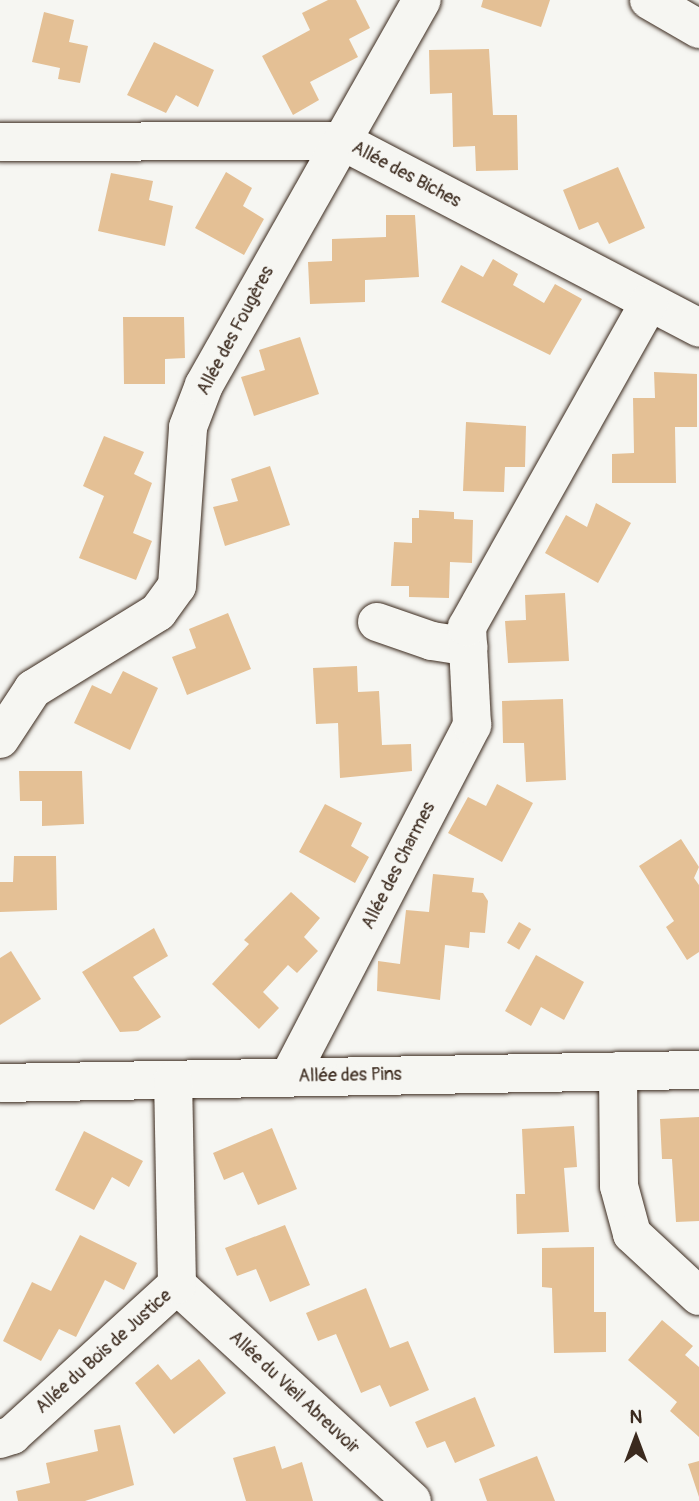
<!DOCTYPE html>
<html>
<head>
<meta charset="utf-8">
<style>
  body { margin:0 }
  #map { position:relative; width:699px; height:1501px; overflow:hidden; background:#f6f6f2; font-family:Pangolin,sans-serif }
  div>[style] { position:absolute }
  .building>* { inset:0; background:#e4c095; transform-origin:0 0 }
  .roads { filter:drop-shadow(0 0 2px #3b2a1e) drop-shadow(0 0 2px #3b2a1e) }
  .minor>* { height:38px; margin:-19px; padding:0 19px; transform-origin:19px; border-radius:19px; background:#f6f6f2 }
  span { translate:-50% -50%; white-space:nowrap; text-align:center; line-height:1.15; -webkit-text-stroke:6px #f6f6f2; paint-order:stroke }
  .street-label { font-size:18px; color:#3b2a1e }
  .north { position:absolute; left:601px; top:1403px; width:70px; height:70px; -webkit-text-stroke:5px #f6f6f2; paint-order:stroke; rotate:0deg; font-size:19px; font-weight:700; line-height:28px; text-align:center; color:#3b2a1e }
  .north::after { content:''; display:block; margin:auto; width:24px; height:32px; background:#3b2a1e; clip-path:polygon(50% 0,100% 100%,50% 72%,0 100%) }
</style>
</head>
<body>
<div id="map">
  <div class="building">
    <i style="clip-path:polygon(328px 0,356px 0,370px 28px,349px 39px,358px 57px,310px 82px,319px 100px,293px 115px,262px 56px,310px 30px,302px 13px)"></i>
    <i style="clip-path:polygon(483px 0,550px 0,541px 27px,481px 7px)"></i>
    <i style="clip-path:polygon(44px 12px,74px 20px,69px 42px,88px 46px,80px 83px,58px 79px,60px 68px,32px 62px)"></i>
    <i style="clip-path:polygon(154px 42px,214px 70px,198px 107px,176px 95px,166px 113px,127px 95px)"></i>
    <i style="clip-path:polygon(489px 49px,493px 115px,517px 115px,518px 170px,476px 171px,475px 146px,453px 147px,452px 93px,430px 94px,429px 50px)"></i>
    <i style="clip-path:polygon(618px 167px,645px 228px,609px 244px,598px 222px,579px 230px,563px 190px)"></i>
    <i style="clip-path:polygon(226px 172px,252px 188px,243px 206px,264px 219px,244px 255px,195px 228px)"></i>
    <i style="clip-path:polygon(111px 173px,153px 181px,149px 200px,173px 206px,165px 246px,98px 231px)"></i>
    <i style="clip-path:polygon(386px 215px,415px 215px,419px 277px,365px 280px,365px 302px,310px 304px,308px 262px,332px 261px,332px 239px,386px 237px)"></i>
    <i style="clip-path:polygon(493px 259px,518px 274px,513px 285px,544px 303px,555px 284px,582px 299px,550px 355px,441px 302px,461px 265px,483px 277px)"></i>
    <i style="clip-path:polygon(123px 317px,184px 317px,185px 358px,165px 359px,165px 384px,124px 384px)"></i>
    <i style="clip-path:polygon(300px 337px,319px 394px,254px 416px,241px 377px,265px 370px,259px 350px)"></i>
    <i style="clip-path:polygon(654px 372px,697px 374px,697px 427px,675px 427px,676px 483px,612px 483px,612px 454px,634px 453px,633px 398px,655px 398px)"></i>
    <i style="clip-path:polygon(466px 422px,526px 426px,525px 467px,505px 467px,504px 492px,463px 491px)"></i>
    <i style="clip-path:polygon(104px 436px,144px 452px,134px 474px,152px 483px,133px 533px,152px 541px,136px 580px,79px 558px,104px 496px,83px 486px)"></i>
    <i style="clip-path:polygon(270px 466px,290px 525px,225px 546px,213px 507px,238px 501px,231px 479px)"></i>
    <i style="clip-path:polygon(596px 503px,631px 523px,598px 583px,545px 553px,566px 515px,587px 527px)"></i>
    <i style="clip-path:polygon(419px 510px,454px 512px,454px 519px,473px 520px,472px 563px,450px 562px,449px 598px,409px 597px,409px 586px,391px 586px,394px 542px,412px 543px,412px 518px,419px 518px)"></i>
    <i style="clip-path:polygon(565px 593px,569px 661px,508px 663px,505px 621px,526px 620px,525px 595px)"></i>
    <i style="clip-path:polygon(228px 613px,251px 669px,187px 695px,172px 657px,196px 648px,189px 629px)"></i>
    <i style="clip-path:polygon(357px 666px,358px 692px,379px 691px,382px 745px,411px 744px,412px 771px,340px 778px,338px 723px,316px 724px,313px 668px)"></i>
    <i style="clip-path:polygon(123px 671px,158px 688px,130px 750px,74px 723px,92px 685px,111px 694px)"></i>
    <i style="clip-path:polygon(563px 699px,566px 780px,526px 782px,524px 743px,503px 743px,502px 701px)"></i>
    <i style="clip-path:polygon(19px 771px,82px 771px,84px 824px,42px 826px,42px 801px,20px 801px)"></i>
    <i style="clip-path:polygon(497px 784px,533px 803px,502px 862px,448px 833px,468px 797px,486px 806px)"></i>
    <i style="clip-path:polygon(325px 804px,362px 823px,351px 846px,369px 857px,355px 883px,299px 852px)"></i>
    <i style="clip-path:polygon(681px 839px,699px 867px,694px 878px,699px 885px,699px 952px,687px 960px,666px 927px,674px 921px,639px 866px)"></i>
    <i style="clip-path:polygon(14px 856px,56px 856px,57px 910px,0 912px,0 882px,13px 882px)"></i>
    <i style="clip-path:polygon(433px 874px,474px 878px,472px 892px,483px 893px,488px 901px,485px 933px,470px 932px,469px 948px,445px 945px,440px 1000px,377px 991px,378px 961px,400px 964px,406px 910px,429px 912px)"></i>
    <i style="clip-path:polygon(291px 892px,320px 918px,304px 937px,318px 951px,297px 973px,288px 965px,263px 992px,279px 1008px,259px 1029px,212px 984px,249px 944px,244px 940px)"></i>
    <i style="left:519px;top:922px;width:14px;height:24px;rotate:30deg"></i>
    <i style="clip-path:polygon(154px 928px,168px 956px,133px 977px,161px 1017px,138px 1031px,120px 1032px,82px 972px)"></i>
    <i style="clip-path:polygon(11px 951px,41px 999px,0 1025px,0 958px)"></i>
    <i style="clip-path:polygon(536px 955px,584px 982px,564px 1020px,541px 1007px,531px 1026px,505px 1011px)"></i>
    <i style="clip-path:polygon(699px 1117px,699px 1221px,676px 1222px,672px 1159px,662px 1159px,660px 1119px)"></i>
    <i style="clip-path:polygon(574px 1126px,577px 1167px,564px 1168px,569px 1232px,517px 1234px,516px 1194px,525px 1194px,522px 1129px)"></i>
    <i style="clip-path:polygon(272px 1128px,297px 1189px,258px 1205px,243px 1172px,224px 1180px,213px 1153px)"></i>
    <i style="clip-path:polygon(84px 1131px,143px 1161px,129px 1187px,112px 1177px,94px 1210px,55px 1190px)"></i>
    <i style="clip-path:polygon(285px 1225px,310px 1285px,270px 1302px,256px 1269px,237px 1276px,225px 1248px)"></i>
    <i style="clip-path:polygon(80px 1235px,137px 1263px,124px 1290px,105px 1280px,76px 1337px,59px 1329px,41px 1361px,3px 1341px,32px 1282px,51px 1291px)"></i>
    <i style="clip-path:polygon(594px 1247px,594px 1312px,606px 1312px,606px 1352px,554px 1353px,552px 1288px,542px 1287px,542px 1248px)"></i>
    <i style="clip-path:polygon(366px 1288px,390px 1348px,408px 1341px,429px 1390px,390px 1407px,380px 1385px,361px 1393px,336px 1334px,318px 1341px,306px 1313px)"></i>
    <i style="clip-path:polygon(662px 1320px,693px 1346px,685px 1355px,699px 1367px,699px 1437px,670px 1411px,677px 1402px,628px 1360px)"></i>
    <i style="clip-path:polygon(199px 1359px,226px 1393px,174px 1434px,135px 1383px,158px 1364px,171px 1380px)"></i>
    <i style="clip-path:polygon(475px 1397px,495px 1446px,455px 1463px,445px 1441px,427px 1448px,415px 1422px)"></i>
    <i style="clip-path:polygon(120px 1425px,134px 1485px,85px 1501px,18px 1501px,16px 1491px,50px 1483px,46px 1463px,98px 1451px,94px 1430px)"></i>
    <i style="clip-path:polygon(275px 1446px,282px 1469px,302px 1462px,313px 1501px,246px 1501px,233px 1458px)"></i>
    <i style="clip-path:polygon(537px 1456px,555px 1501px,487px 1501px,479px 1479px)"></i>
    <i style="clip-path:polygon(699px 1461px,699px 1497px,688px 1464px)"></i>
  </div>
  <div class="roads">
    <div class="minor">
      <i style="left:649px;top:0;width:58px;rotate:30.1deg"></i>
      <i style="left:0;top:142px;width:342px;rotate:-0.2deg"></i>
      <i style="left:342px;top:141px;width:403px;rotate:27.6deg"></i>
      <i style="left:377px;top:622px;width:58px;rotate:19.1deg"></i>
      <i style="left:432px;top:641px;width:37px;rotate:9deg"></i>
      <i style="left:0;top:739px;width:60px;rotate:-56.6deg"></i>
      <i style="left:33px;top:689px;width:147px;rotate:-31.6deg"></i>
      <i style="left:158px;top:612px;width:32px;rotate:-54deg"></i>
      <i style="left:177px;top:586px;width:159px;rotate:-86deg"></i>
      <i style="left:188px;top:427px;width:45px;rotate:-69.1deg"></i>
      <i style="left:204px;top:385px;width:442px;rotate:-60.5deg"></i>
      <i style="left:618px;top:1071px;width:115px;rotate:89.5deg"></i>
      <i style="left:619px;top:1186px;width:50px;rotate:74.8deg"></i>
      <i style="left:632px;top:1234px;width:91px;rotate:42.8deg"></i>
      <i style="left:289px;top:1077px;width:397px;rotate:-62.5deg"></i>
      <i style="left:472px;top:725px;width:98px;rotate:-92.9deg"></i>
      <i style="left:467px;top:627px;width:372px;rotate:-60.7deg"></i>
      <i style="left:0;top:1083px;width:699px;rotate:-1.07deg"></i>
      <i style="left:177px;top:1285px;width:319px;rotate:42.6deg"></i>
      <i style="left:0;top:1439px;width:13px;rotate:-18deg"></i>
      <i style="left:12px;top:1435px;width:223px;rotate:-42.3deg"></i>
      <i style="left:177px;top:1285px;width:205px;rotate:-91.1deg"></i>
    </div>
  </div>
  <div class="street-label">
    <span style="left:406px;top:175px;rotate:28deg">Allée des Biches</span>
    <span style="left:236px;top:331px;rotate:-62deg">Allée des Fougères</span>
    <span style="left:399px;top:866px;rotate:-63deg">Allée des Charmes</span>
    <span style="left:350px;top:1076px;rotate:-1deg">Allée des Pins</span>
    <span style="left:104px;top:1352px;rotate:-42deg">Allée du Bois de Justice</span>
    <span style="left:294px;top:1393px;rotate:43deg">Allée du Vieil Abreuvoir</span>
  </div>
  <div class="north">N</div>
</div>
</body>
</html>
